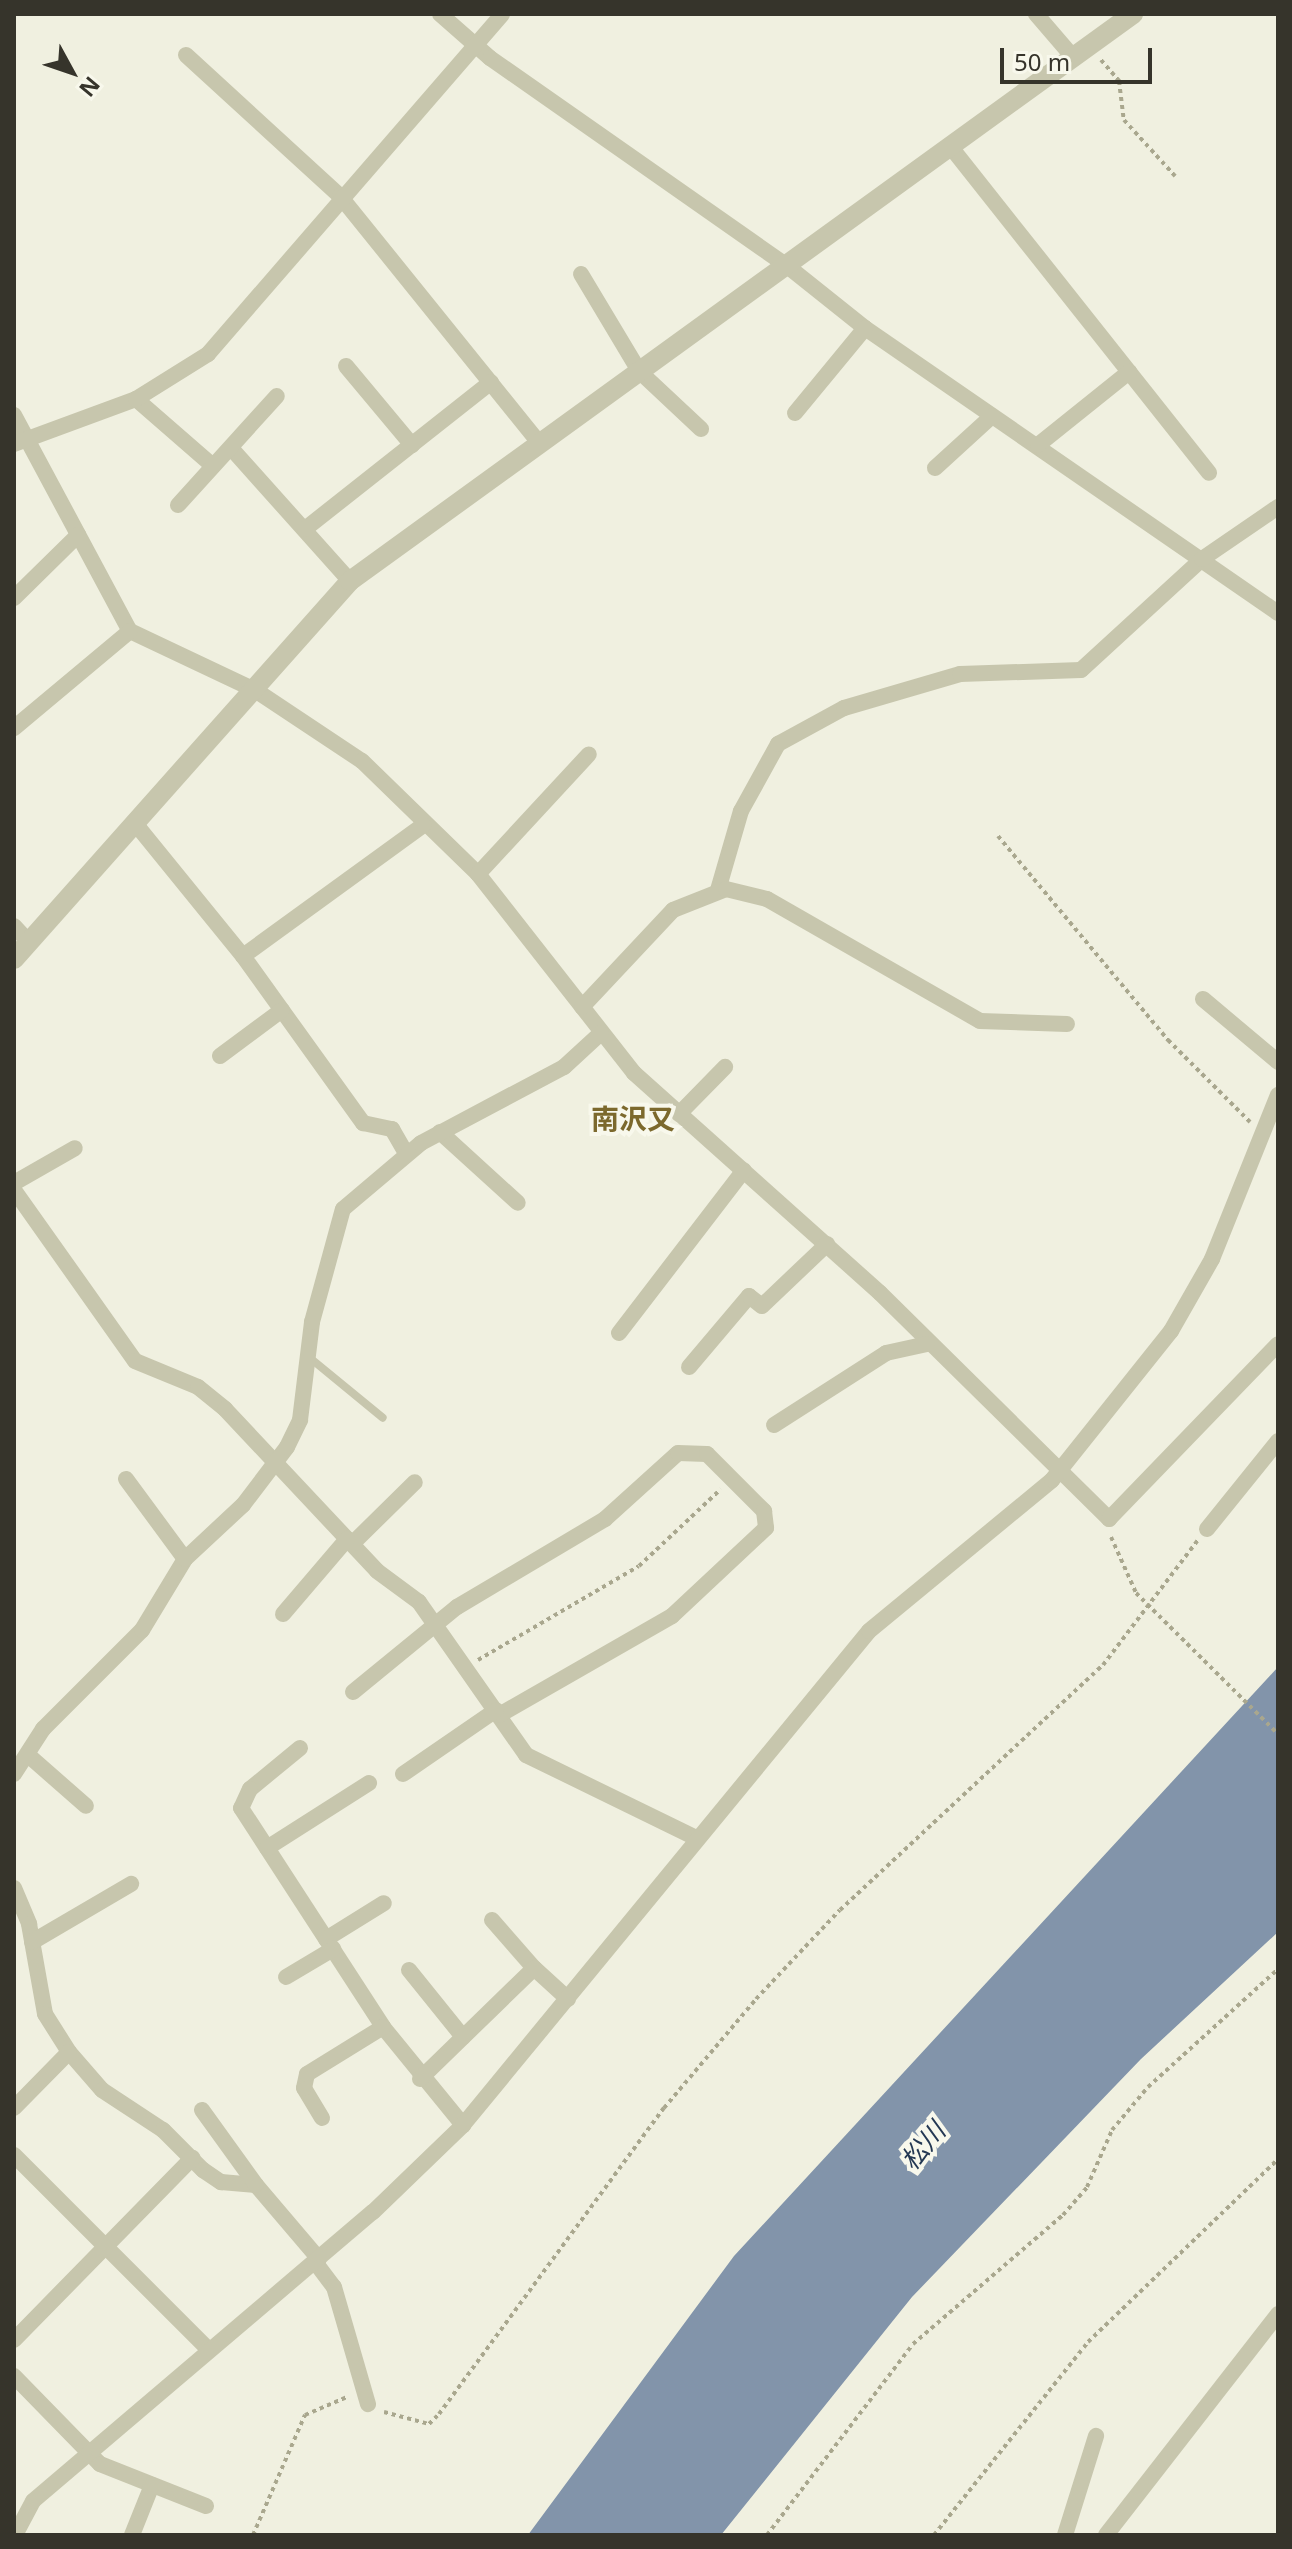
<!DOCTYPE html>
<html>
<head>
<meta charset="utf-8">
<style>
  body { margin:0 }
  #map { position:relative; width:1292px; height:2549px; overflow:hidden; background:#f0f0e0; font-family:"Noto Sans","Noto Sans JP",sans-serif }
  div>[style] { position:absolute }
  .water>* { inset:0; background:#8294aa }
  .path>* { height:4px; margin-top:-2px; transform-origin:0; background:repeating-linear-gradient(90deg,#a9a78e 0 4px,transparent 0 8px) }
  .service>* { height:8px; margin:-4px; padding:0 4px; transform-origin:4px; border-radius:4px; background:#c7c6ad }
  .minor>* { height:16px; margin:-8px; padding:0 8px; transform-origin:8px; border-radius:8px; background:#c7c6ad }
  .tertiary>* { height:20px; margin:-10px; padding:0 10px; transform-origin:10px; border-radius:10px; background:#c7c6ad }
  span { translate:-50% -50%; white-space:nowrap; text-align:center; line-height:1.15; -webkit-text-stroke:8px #f8f8ec; paint-order:stroke }
  .water-label { font-size:26px; color:#243853; font-style:italic }
  .quarter-label { font-size:28px; color:#7c692d; font-weight:700 }
  .frame { position:absolute; inset:0; border:16px solid #36342b; pointer-events:none }
  .north { position:absolute; left:32px; top:32px; width:80px; height:80px; -webkit-text-stroke:6px #f8f8ec; paint-order:stroke; rotate:130deg; font-size:22px; font-weight:700; line-height:32px; text-align:center; color:#36342b }
  .north::after { content:''; display:block; margin:auto; width:28px; height:36px; background:#36342b; clip-path:polygon(50% 0,100% 100%,50% 72%,0 100%) }
  .scale { position:absolute; left:1000px; top:48px; width:152px; height:36px; box-sizing:border-box; border:4px solid #36342b; border-top:0; padding-left:10px; font-size:24px; line-height:28px; white-space:nowrap; color:#36342b; -webkit-text-stroke:6px #f8f8ec; paint-order:stroke }
</style>
</head>
<body>
<div id="map">
  <div class="water">
    <i style="clip-path:polygon(1278px 1667px,1278px 1932px,1141px 2059px,912px 2297px,721px 2535px,528px 2535px,734px 2256px)"></i>
  </div>
  <div class="path">
    <i style="left:1101px;top:60px;width:28px;rotate:49deg"></i>
    <i style="left:1119px;top:81px;width:39px;rotate:83deg"></i>
    <i style="left:1124px;top:120px;width:76px;rotate:47.7deg"></i>
    <i style="left:998px;top:836px;width:266px;rotate:50.2deg"></i>
    <i style="left:1168px;top:1040px;width:116px;rotate:45deg"></i>
    <i style="left:1111px;top:1537px;width:61px;rotate:65.9deg"></i>
    <i style="left:1136px;top:1593px;width:200px;rotate:44.8deg"></i>
    <i style="left:478px;top:1660px;width:186px;rotate:-30.3deg"></i>
    <i style="left:639px;top:1566px;width:112px;rotate:-43.2deg"></i>
    <i style="left:384px;top:2412px;width:47px;rotate:14.9deg"></i>
    <i style="left:429px;top:2424px;width:14px;rotate:-45deg"></i>
    <i style="left:439px;top:2414px;width:380px;rotate:-53.7deg"></i>
    <i style="left:664px;top:2108px;width:143px;rotate:-49.8deg"></i>
    <i style="left:756px;top:1999px;width:122px;rotate:-46.7deg"></i>
    <i style="left:840px;top:1910px;width:359px;rotate:-43deg"></i>
    <i style="left:1103px;top:1665px;width:157px;rotate:-52.8deg"></i>
    <i style="left:253px;top:2535px;width:131px;rotate:-66.6deg"></i>
    <i style="left:305px;top:2415px;width:46px;rotate:-23.2deg"></i>
    <i style="left:767px;top:2535px;width:240px;rotate:-52.6deg"></i>
    <i style="left:913px;top:2344px;width:198px;rotate:-40.7deg"></i>
    <i style="left:1063px;top:2215px;width:37px;rotate:-49deg"></i>
    <i style="left:1087px;top:2187px;width:62px;rotate:-66.3deg"></i>
    <i style="left:1112px;top:2130px;width:56px;rotate:-50.1deg"></i>
    <i style="left:1148px;top:2087px;width:176px;rotate:-42.2deg"></i>
    <i style="left:934px;top:2535px;width:247px;rotate:-51.4deg"></i>
    <i style="left:1088px;top:2342px;width:264px;rotate:-43.9deg"></i>
  </div>
  <div class="service">
    <i style="left:310px;top:1358px;width:94px;rotate:39.4deg"></i>
  </div>
  <div class="minor">
    <i style="left:440px;top:14px;width:67px;rotate:41.3deg"></i>
    <i style="left:490px;top:58px;width:361px;rotate:35deg"></i>
    <i style="left:786px;top:265px;width:101px;rotate:38.6deg"></i>
    <i style="left:865px;top:328px;width:502px;rotate:34.61deg"></i>
    <i style="left:1036px;top:14px;width:57px;rotate:49.3deg"></i>
    <i style="left:186px;top:55px;width:209px;rotate:42.5deg"></i>
    <i style="left:340px;top:196px;width:317px;rotate:51.1deg"></i>
    <i style="left:950px;top:146px;width:417px;rotate:51.6deg"></i>
    <i style="left:581px;top:274px;width:113px;rotate:59.1deg"></i>
    <i style="left:639px;top:371px;width:85px;rotate:43.1deg"></i>
    <i style="left:346px;top:366px;width:103px;rotate:50.1deg"></i>
    <i style="left:136px;top:399px;width:102px;rotate:41deg"></i>
    <i style="left:795px;top:413px;width:110px;rotate:-50.5deg"></i>
    <i style="left:14px;top:415px;width:245px;rotate:61.8deg"></i>
    <i style="left:130px;top:631px;width:138px;rotate:25.3deg"></i>
    <i style="left:255px;top:690px;width:128px;rotate:33.6deg"></i>
    <i style="left:362px;top:761px;width:162px;rotate:44.2deg"></i>
    <i style="left:478px;top:874px;width:253px;rotate:51.9deg"></i>
    <i style="left:634px;top:1073px;width:330px;rotate:41.8deg"></i>
    <i style="left:880px;top:1293px;width:322px;rotate:44.6deg"></i>
    <i style="left:1109px;top:1519px;width:243px;rotate:-46deg"></i>
    <i style="left:14px;top:444px;width:130px;rotate:-20.2deg"></i>
    <i style="left:136px;top:399px;width:85px;rotate:-32deg"></i>
    <i style="left:208px;top:354px;width:449px;rotate:-49.1deg"></i>
    <i style="left:1038px;top:445px;width:117px;rotate:-38.7deg"></i>
    <i style="left:231px;top:448px;width:178px;rotate:48.2deg"></i>
    <i style="left:935px;top:468px;width:77px;rotate:-42.4deg"></i>
    <i style="left:178px;top:505px;width:147px;rotate:-47.8deg"></i>
    <i style="left:305px;top:529px;width:237px;rotate:-38.3deg"></i>
    <i style="left:14px;top:598px;width:90px;rotate:-44.5deg"></i>
    <i style="left:14px;top:728px;width:151px;rotate:-39.9deg"></i>
    <i style="left:134px;top:822px;width:173px;rotate:50.9deg"></i>
    <i style="left:243px;top:956px;width:206px;rotate:54.3deg"></i>
    <i style="left:363px;top:1123px;width:30px;rotate:12deg"></i>
    <i style="left:392px;top:1129px;width:28px;rotate:60deg"></i>
    <i style="left:478px;top:874px;width:163px;rotate:-47.2deg"></i>
    <i style="left:718px;top:890px;width:82px;rotate:-73.8deg"></i>
    <i style="left:741px;top:811px;width:77px;rotate:-61.1deg"></i>
    <i style="left:778px;top:744px;width:75px;rotate:-28.6deg"></i>
    <i style="left:844px;top:708px;width:121px;rotate:-16.3deg"></i>
    <i style="left:960px;top:674px;width:121px;rotate:-1.9deg"></i>
    <i style="left:1081px;top:670px;width:164px;rotate:-42.5deg"></i>
    <i style="left:1202px;top:559px;width:92px;rotate:-34.4deg"></i>
    <i style="left:14px;top:926px;width:22px;rotate:47deg"></i>
    <i style="left:243px;top:956px;width:223px;rotate:-36deg"></i>
    <i style="left:1203px;top:999px;width:98px;rotate:40deg"></i>
    <i style="left:582px;top:1007px;width:133px;rotate:-46.8deg"></i>
    <i style="left:673px;top:910px;width:57px;rotate:-21.6deg"></i>
    <i style="left:726px;top:889px;width:42px;rotate:13.7deg"></i>
    <i style="left:767px;top:899px;width:245px;rotate:29.8deg"></i>
    <i style="left:980px;top:1021px;width:87px;rotate:2deg"></i>
    <i style="left:220px;top:1056px;width:77px;rotate:-36.6deg"></i>
    <i style="left:679px;top:1114px;width:66px;rotate:-45.6deg"></i>
    <i style="left:440px;top:1132px;width:105px;rotate:42.3deg"></i>
    <i style="left:14px;top:1183px;width:70px;rotate:-29.8deg"></i>
    <i style="left:14px;top:1190px;width:209px;rotate:54.7deg"></i>
    <i style="left:135px;top:1361px;width:68px;rotate:22.4deg"></i>
    <i style="left:198px;top:1387px;width:35px;rotate:39deg"></i>
    <i style="left:225px;top:1409px;width:222px;rotate:46.8deg"></i>
    <i style="left:377px;top:1571px;width:52px;rotate:36.4deg"></i>
    <i style="left:419px;top:1602px;width:187px;rotate:55deg"></i>
    <i style="left:526px;top:1755px;width:187px;rotate:26deg"></i>
    <i style="left:619px;top:1333px;width:205px;rotate:-52.5deg"></i>
    <i style="left:689px;top:1367px;width:93px;rotate:-49.8deg"></i>
    <i style="left:749px;top:1296px;width:16px;rotate:38deg"></i>
    <i style="left:762px;top:1306px;width:90px;rotate:-43.6deg"></i>
    <i style="left:774px;top:1425px;width:133px;rotate:-32.7deg"></i>
    <i style="left:886px;top:1353px;width:42px;rotate:-12.4deg"></i>
    <i style="left:126px;top:1479px;width:99px;rotate:53.6deg"></i>
    <i style="left:1207px;top:1529px;width:113px;rotate:-51.1deg"></i>
    <i style="left:352px;top:1544px;width:88px;rotate:-44.5deg"></i>
    <i style="left:283px;top:1614px;width:99px;rotate:-49.5deg"></i>
    <i style="left:353px;top:1692px;width:134px;rotate:-39.3deg"></i>
    <i style="left:457px;top:1607px;width:172px;rotate:-30.7deg"></i>
    <i style="left:605px;top:1519px;width:98px;rotate:-42.1deg"></i>
    <i style="left:678px;top:1453px;width:29px;rotate:2deg"></i>
    <i style="left:707px;top:1454px;width:81px;rotate:45deg"></i>
    <i style="left:764px;top:1511px;width:17px;rotate:83deg"></i>
    <i style="left:766px;top:1528px;width:129px;rotate:136.9deg"></i>
    <i style="left:672px;top:1616px;width:199px;rotate:150.2deg"></i>
    <i style="left:300px;top:1748px;width:65px;rotate:140.6deg"></i>
    <i style="left:250px;top:1789px;width:21px;rotate:115deg"></i>
    <i style="left:241px;top:1808px;width:261px;rotate:57deg"></i>
    <i style="left:383px;top:2027px;width:127px;rotate:50.8deg"></i>
    <i style="left:28px;top:1755px;width:77px;rotate:41.3deg"></i>
    <i style="left:14px;top:1774px;width:54px;rotate:-57.2deg"></i>
    <i style="left:43px;top:1729px;width:140px;rotate:-45deg"></i>
    <i style="left:142px;top:1630px;width:83px;rotate:-58.8deg"></i>
    <i style="left:185px;top:1559px;width:79px;rotate:-43deg"></i>
    <i style="left:243px;top:1505px;width:73px;rotate:-52.8deg"></i>
    <i style="left:287px;top:1447px;width:30px;rotate:-64deg"></i>
    <i style="left:300px;top:1420px;width:99px;rotate:-83deg"></i>
    <i style="left:312px;top:1322px;width:117px;rotate:-74.7deg"></i>
    <i style="left:343px;top:1209px;width:102px;rotate:-40.2deg"></i>
    <i style="left:421px;top:1143px;width:162px;rotate:-28deg"></i>
    <i style="left:564px;top:1067px;width:50px;rotate:-42.6deg"></i>
    <i style="left:403px;top:1774px;width:113px;rotate:-34.5deg"></i>
    <i style="left:267px;top:1848px;width:121px;rotate:-32.5deg"></i>
    <i style="left:14px;top:1888px;width:39px;rotate:67deg"></i>
    <i style="left:29px;top:1924px;width:91px;rotate:79.9deg"></i>
    <i style="left:45px;top:2014px;width:45px;rotate:57.7deg"></i>
    <i style="left:69px;top:2052px;width:50px;rotate:49deg"></i>
    <i style="left:102px;top:2090px;width:73px;rotate:33.3deg"></i>
    <i style="left:163px;top:2130px;width:57px;rotate:45deg"></i>
    <i style="left:203px;top:2170px;width:22px;rotate:34deg"></i>
    <i style="left:221px;top:2182px;width:35px;rotate:5deg"></i>
    <i style="left:256px;top:2185px;width:97px;rotate:49.6deg"></i>
    <i style="left:492px;top:1920px;width:64px;rotate:48.8deg"></i>
    <i style="left:326px;top:1939px;width:68px;rotate:-31.8deg"></i>
    <i style="left:32px;top:1942px;width:115px;rotate:-30.4deg"></i>
    <i style="left:409px;top:1970px;width:86px;rotate:51.1deg"></i>
    <i style="left:286px;top:1977px;width:55px;rotate:-30.8deg"></i>
    <i style="left:420px;top:2079px;width:159px;rotate:-44.2deg"></i>
    <i style="left:534px;top:1968px;width:46px;rotate:42.4deg"></i>
    <i style="left:14px;top:2108px;width:78px;rotate:-45.5deg"></i>
    <i style="left:202px;top:2110px;width:92px;rotate:54.2deg"></i>
    <i style="left:322px;top:2118px;width:35px;rotate:-121deg"></i>
    <i style="left:304px;top:2088px;width:14px;rotate:-78deg"></i>
    <i style="left:307px;top:2074px;width:89px;rotate:-31.7deg"></i>
    <i style="left:14px;top:2155px;width:276px;rotate:45deg"></i>
    <i style="left:315px;top:2262px;width:31px;rotate:53deg"></i>
    <i style="left:334px;top:2287px;width:122px;rotate:73.8deg"></i>
    <i style="left:14px;top:2340px;width:255px;rotate:-45.6deg"></i>
    <i style="left:14px;top:2376px;width:123px;rotate:45.7deg"></i>
    <i style="left:100px;top:2464px;width:114px;rotate:21.6deg"></i>
    <i style="left:15px;top:2535px;width:38px;rotate:-62deg"></i>
    <i style="left:33px;top:2501px;width:446px;rotate:-40.4deg"></i>
    <i style="left:373px;top:2212px;width:125px;rotate:-44deg"></i>
    <i style="left:463px;top:2125px;width:639px;rotate:-50.58deg"></i>
    <i style="left:869px;top:1631px;width:237px;rotate:-39.5deg"></i>
    <i style="left:1052px;top:1480px;width:191px;rotate:-51.4deg"></i>
    <i style="left:1171px;top:1331px;width:83px;rotate:-60.3deg"></i>
    <i style="left:1212px;top:1259px;width:177px;rotate:-68.1deg"></i>
    <i style="left:132px;top:2535px;width:54px;rotate:-68.2deg"></i>
    <i style="left:1065px;top:2535px;width:104px;rotate:-72.6deg"></i>
    <i style="left:1106px;top:2535px;width:280px;rotate:-52.1deg"></i>
  </div>
  <div class="tertiary">
    <i style="left:14px;top:959px;width:506px;rotate:-48.37deg"></i>
    <i style="left:350px;top:581px;width:967px;rotate:-35.91deg"></i>
  </div>
  <div class="water-label">
    <span style="left:923px;top:2146px;rotate:-50deg">松川</span>
  </div>
  <div class="quarter-label">
    <span style="left:633px;top:1118px">南沢又</span>
  </div>
  <div class="frame"></div>
  <div class="north">N</div>
  <div class="scale">50 m</div>
</div>
</body>
</html>
